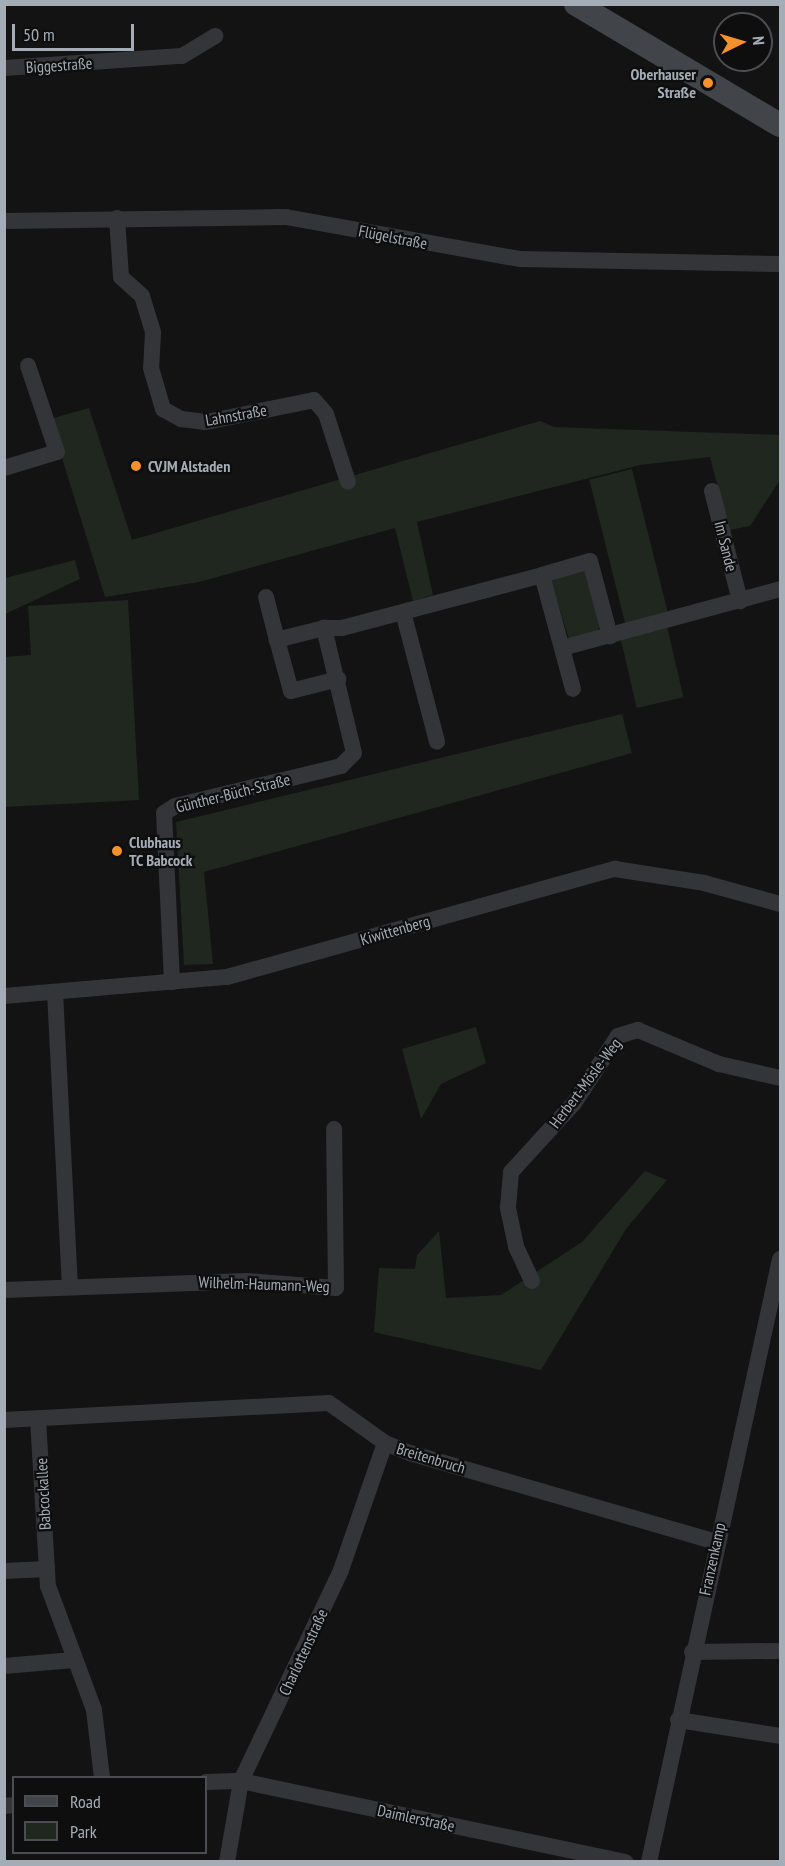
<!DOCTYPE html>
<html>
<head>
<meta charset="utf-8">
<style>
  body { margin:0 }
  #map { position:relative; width:785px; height:1866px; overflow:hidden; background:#131314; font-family:"PT Sans Narrow",sans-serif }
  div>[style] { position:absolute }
  .green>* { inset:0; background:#1f271f; transform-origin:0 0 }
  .street>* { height:16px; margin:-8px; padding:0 8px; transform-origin:8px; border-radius:8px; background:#333539 }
  .secondary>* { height:24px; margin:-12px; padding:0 12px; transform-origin:12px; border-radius:12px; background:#414549 }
  .dots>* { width:16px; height:16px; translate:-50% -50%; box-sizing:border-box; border:3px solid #0e0e0f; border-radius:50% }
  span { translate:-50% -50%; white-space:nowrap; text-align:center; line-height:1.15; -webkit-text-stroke:4.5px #0e0e0f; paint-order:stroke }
  .street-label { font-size:16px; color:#a4acb5 }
  .poi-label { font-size:16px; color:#a4acb5; font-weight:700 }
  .right { translate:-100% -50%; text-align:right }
  .left { translate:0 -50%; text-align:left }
  .frame { position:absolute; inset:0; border:6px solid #a4acb5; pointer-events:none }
  .legend { position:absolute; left:12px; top:1776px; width:195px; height:78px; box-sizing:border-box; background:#0e0e0f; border:2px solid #4a4d51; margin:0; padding:8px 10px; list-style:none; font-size:18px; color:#a4acb5 }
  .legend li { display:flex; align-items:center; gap:12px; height:30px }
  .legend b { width:30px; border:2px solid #4a4d51 }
  .north { position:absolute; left:713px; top:12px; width:60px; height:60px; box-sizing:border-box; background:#0e0e0f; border:2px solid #4a4d51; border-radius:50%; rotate:85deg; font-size:16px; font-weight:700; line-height:24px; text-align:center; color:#a4acb5 }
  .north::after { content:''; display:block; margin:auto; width:21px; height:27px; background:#f5902a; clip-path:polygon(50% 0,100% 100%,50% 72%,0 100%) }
  .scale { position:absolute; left:12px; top:24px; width:122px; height:27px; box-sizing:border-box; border:3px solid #a4acb5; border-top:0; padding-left:8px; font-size:18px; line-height:21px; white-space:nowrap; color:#a4acb5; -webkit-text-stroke:4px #0e0e0f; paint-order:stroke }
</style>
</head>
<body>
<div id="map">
  <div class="green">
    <i style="clip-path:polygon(89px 408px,132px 540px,540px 421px,554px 427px,780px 435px,780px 480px,750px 526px,729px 530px,710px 457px,640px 465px,417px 522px,433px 595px,413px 601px,395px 528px,199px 582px,105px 597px,50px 419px)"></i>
    <i style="left:632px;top:469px;width:152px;height:44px;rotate:76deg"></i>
    <i style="clip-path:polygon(75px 560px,80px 579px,5px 614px,5px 578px)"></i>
    <i style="clip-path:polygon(580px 570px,586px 572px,599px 626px,598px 632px,569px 639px,551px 581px)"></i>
    <i style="clip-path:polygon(128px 600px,139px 800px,5px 807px,5px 657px,31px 655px,28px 606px)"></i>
    <i style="left:667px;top:626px;width:73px;height:48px;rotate:77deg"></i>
    <i style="clip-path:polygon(622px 714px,632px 753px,204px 872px,213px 964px,184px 965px,176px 822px)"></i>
    <i style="clip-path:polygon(476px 1027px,486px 1063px,441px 1084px,421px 1119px,402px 1049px)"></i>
    <i style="clip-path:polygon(645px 1171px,667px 1180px,626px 1229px,541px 1370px,374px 1332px,379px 1268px,415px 1269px,417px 1255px,439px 1231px,446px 1298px,501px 1295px,582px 1242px)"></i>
  </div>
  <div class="street">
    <i style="left:4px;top:68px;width:178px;rotate:-3.9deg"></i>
    <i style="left:182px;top:56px;width:39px;rotate:-31deg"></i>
    <i style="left:117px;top:218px;width:59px;rotate:86.1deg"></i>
    <i style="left:121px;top:277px;width:28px;rotate:42deg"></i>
    <i style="left:142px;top:296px;width:38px;rotate:73deg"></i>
    <i style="left:153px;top:332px;width:36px;rotate:93deg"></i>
    <i style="left:151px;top:368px;width:43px;rotate:73.7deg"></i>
    <i style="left:163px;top:409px;width:21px;rotate:29deg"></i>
    <i style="left:181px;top:419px;width:25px;rotate:7deg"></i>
    <i style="left:206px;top:422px;width:110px;rotate:-11.5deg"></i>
    <i style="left:314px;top:400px;width:18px;rotate:49deg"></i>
    <i style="left:326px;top:414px;width:71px;rotate:72.1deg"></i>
    <i style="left:4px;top:221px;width:282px;rotate:-0.8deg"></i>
    <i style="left:286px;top:217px;width:238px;rotate:10.2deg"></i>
    <i style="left:520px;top:259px;width:260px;rotate:1.1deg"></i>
    <i style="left:4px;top:468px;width:55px;rotate:-16.8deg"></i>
    <i style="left:57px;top:452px;width:91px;rotate:-108.6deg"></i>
    <i style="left:712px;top:491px;width:114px;rotate:75.7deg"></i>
    <i style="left:542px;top:575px;width:50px;rotate:-16.3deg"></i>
    <i style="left:590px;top:561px;width:78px;rotate:75.1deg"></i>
    <i style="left:266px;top:597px;width:44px;rotate:75.7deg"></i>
    <i style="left:403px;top:612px;width:134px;rotate:75.3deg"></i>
    <i style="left:324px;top:628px;width:49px;rotate:165.7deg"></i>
    <i style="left:277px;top:640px;width:53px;rotate:74.6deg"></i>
    <i style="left:291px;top:691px;width:49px;rotate:-14.3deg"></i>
    <i style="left:562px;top:648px;width:226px;rotate:-15.1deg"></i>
    <i style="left:172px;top:982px;width:169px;rotate:-92.7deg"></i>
    <i style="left:164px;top:813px;width:13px;rotate:-32deg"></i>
    <i style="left:175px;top:806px;width:171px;rotate:-13.5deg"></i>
    <i style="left:341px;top:766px;width:18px;rotate:-45deg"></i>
    <i style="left:354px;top:753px;width:129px;rotate:-103.5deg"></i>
    <i style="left:324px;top:628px;width:18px"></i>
    <i style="left:342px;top:628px;width:207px;rotate:-14.8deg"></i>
    <i style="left:542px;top:575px;width:118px;rotate:74.8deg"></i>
    <i style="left:55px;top:992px;width:293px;rotate:87.1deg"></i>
    <i style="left:4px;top:996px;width:224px;rotate:-4.9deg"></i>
    <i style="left:227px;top:977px;width:403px;rotate:-15.6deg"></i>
    <i style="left:615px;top:869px;width:90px;rotate:8.9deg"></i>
    <i style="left:704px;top:883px;width:79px;rotate:15.4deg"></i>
    <i style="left:532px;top:1281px;width:38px;rotate:-115deg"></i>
    <i style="left:516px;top:1246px;width:40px;rotate:-102deg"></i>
    <i style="left:508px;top:1207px;width:35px;rotate:-85deg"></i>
    <i style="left:511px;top:1172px;width:93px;rotate:-47.6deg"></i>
    <i style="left:574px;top:1103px;width:80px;rotate:-56.7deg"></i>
    <i style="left:618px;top:1036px;width:21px;rotate:-17deg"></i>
    <i style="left:638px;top:1030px;width:88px;rotate:22.8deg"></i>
    <i style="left:719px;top:1064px;width:63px;rotate:12.9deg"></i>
    <i style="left:4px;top:1290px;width:243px;rotate:-2.1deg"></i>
    <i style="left:247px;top:1281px;width:89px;rotate:4.5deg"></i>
    <i style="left:336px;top:1288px;width:159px;rotate:-90.7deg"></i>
    <i style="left:38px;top:1419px;width:167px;rotate:86.6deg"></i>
    <i style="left:48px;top:1586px;width:132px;rotate:69.6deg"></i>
    <i style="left:94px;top:1710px;width:68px;rotate:83.3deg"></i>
    <i style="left:4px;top:1420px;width:325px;rotate:-3deg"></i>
    <i style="left:329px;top:1403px;width:69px;rotate:35.5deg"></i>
    <i style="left:385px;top:1443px;width:27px;rotate:22deg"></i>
    <i style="left:410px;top:1453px;width:319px;rotate:16.2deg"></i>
    <i style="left:4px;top:1571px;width:43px;rotate:-2.7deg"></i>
    <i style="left:692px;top:1652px;width:88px;rotate:-0.7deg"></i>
    <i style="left:4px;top:1666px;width:70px;rotate:-4.9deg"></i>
    <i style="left:678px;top:1720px;width:103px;rotate:8.9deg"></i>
    <i style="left:206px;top:1782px;width:35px;rotate:-2deg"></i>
    <i style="left:241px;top:1781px;width:393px;rotate:11.9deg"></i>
    <i style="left:4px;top:1806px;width:10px;rotate:-6deg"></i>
    <i style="left:227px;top:1862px;width:82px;rotate:-80.2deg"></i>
    <i style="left:241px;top:1781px;width:233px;rotate:-64.6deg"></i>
    <i style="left:341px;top:1570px;width:134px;rotate:-70.9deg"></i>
    <i style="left:649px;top:1862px;width:617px;rotate:-77.74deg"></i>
  </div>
  <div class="secondary">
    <i style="left:576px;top:4px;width:237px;rotate:30.7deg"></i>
  </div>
  <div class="dots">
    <i style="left:708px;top:83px;background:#f5902a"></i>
    <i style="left:136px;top:466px;background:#f5902a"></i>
    <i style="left:117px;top:851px;background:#f5902a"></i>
  </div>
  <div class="street-label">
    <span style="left:59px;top:65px;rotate:-4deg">Biggestraße</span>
    <span style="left:393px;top:237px;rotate:11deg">Flügelstraße</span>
    <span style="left:236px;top:415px;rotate:-10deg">Lahnstraße</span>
    <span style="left:726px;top:546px;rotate:76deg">Im Sande</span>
    <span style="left:233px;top:793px;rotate:-14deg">Günther-Büch-Straße</span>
    <span style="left:395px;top:930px;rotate:-16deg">Kiwittenberg</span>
    <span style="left:585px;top:1083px;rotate:-53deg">Herbert-Mösle-Weg</span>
    <span style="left:264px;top:1284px;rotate:2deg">Wilhelm-Haumann-Weg</span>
    <span style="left:431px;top:1458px;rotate:17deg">Breitenbruch</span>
    <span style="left:43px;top:1494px;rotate:-93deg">Babcockallee</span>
    <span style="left:712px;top:1559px;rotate:-78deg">Franzenkamp</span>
    <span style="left:303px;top:1652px;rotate:-65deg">Charlottenstraße</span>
    <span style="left:416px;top:1818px;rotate:12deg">Daimlerstraße</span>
  </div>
  <div class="poi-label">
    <span class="right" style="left:696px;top:83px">Oberhauser<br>Straße</span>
    <span class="left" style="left:148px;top:466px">CVJM Alstaden</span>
    <span class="left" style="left:129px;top:851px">Clubhaus<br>TC Babcock</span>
  </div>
  <div class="frame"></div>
  <ul class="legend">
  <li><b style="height:8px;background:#414549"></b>Road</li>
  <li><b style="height:16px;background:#1f271f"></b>Park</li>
  </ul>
  <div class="north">N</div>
  <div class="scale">50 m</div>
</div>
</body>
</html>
